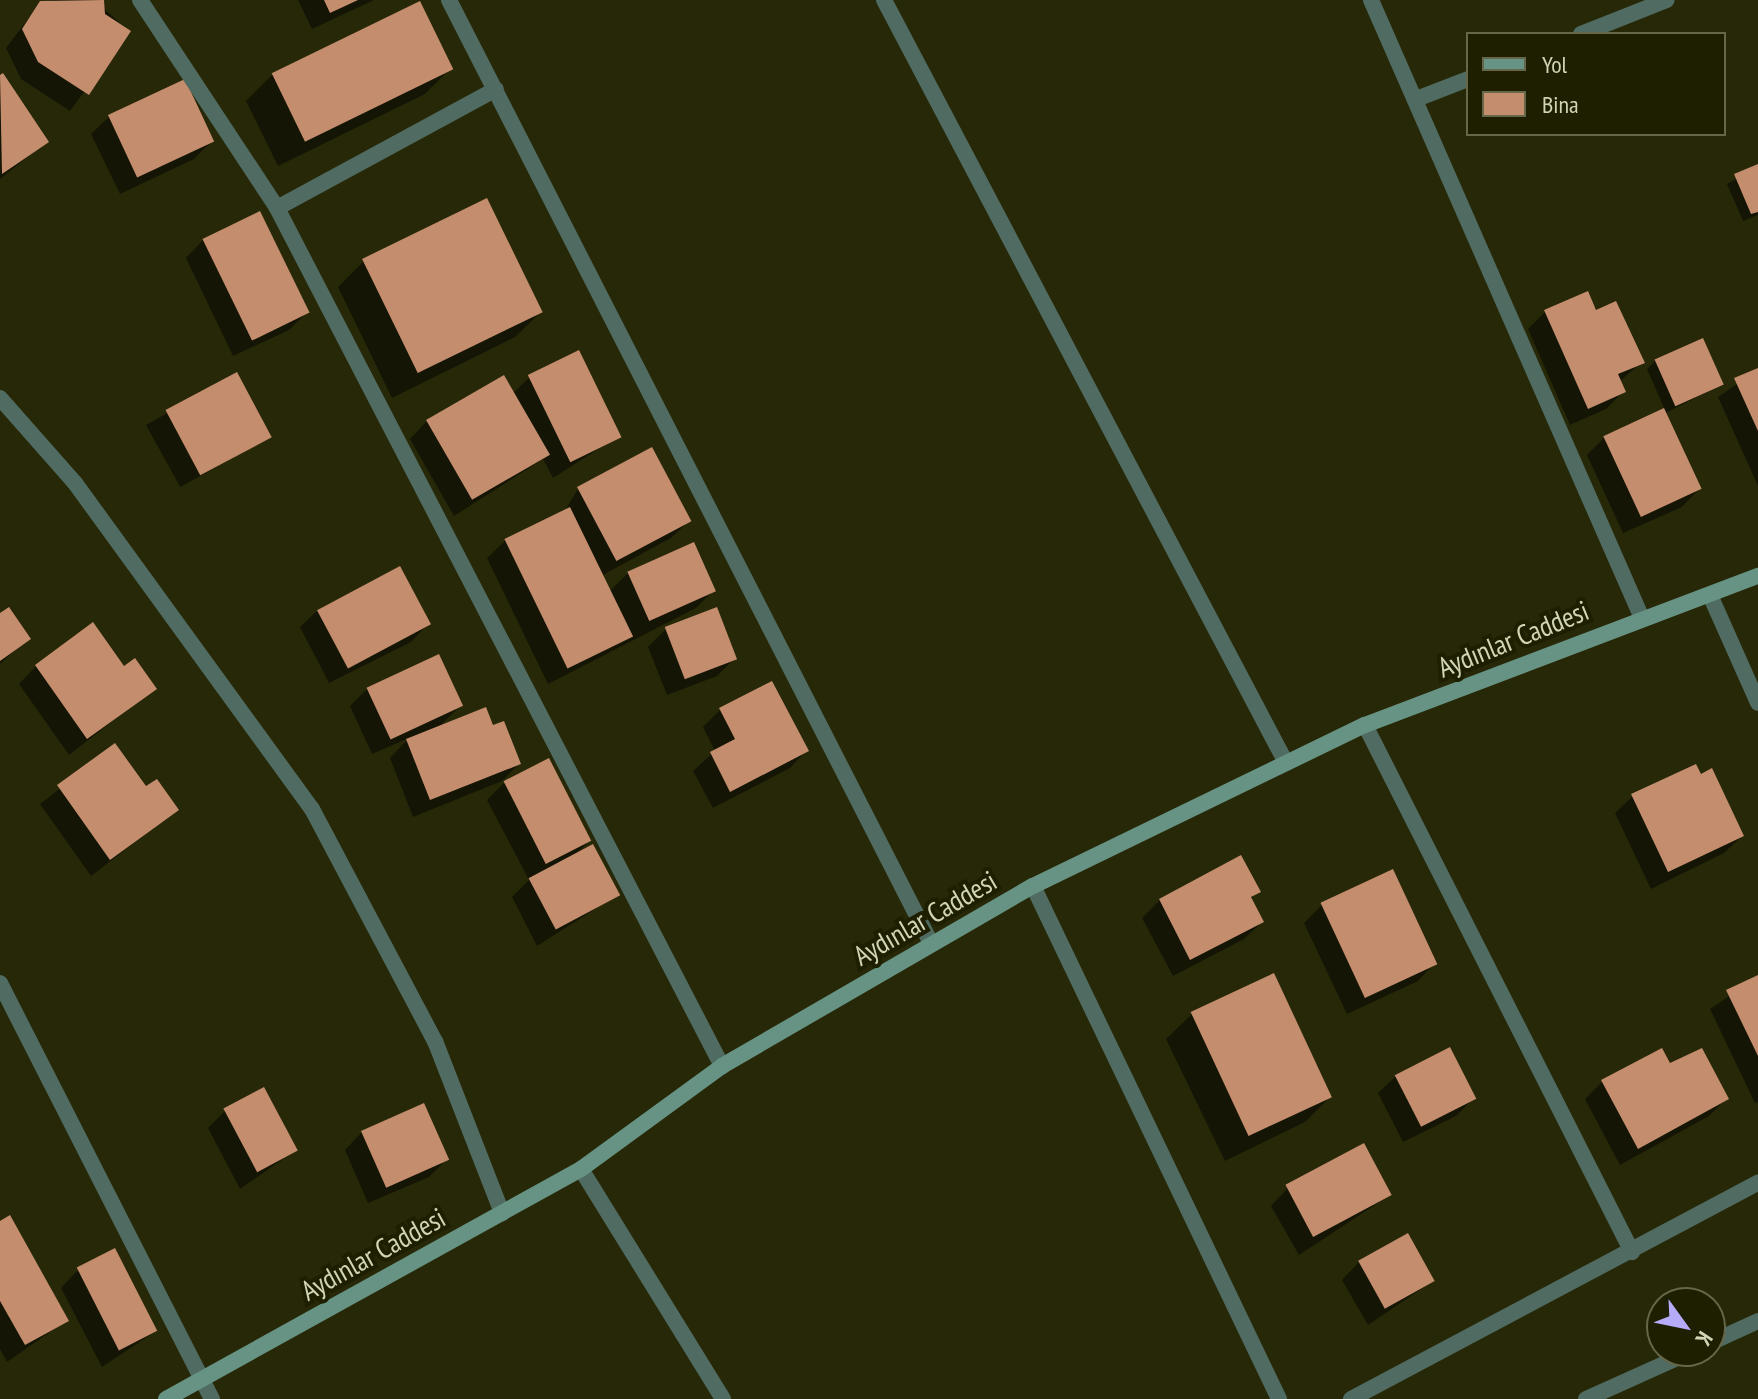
<!DOCTYPE html>
<html>
<head>
<meta charset="utf-8">
<style>
  body { margin:0 }
  #map { position:relative; width:1758px; height:1399px; overflow:hidden; background:#272808; font-family:"PT Sans Narrow",sans-serif }
  div>[style] { position:absolute }
  .shadow>* { inset:0; background:#0007; transform-origin:0 0 }
  .building>* { inset:0; background:#c48d6e; transform-origin:0 0 }
  .lane>* { height:16px; margin:-8px; padding:0 8px; transform-origin:8px; border-radius:8px; background:#506b61 }
  .street>* { height:16px; margin:-8px; padding:0 8px; transform-origin:8px; border-radius:8px; background:#506b61 }
  .secondary>* { height:16px; margin:-8px; padding:0 8px; transform-origin:8px; border-radius:8px; background:#669383 }
  span { translate:-50% -50%; white-space:nowrap; text-align:center; line-height:1.15; -webkit-text-stroke:8px #1e1e01; paint-order:stroke }
  .street-label { font-size:28px; color:#d2d4b6 }
  .legend { position:absolute; left:1466px; top:32px; width:260px; height:104px; box-sizing:border-box; background:#1e1e01; border:2px solid #666749; margin:0; padding:10px 14px; list-style:none; font-size:24px; color:#d2d4b6 }
  .legend li { display:flex; align-items:center; gap:16px; height:40px }
  .legend b { width:40px; border:2px solid #666749 }
  .north { position:absolute; left:1646px; top:1287px; width:80px; height:80px; box-sizing:border-box; background:#1e1e01; border:2px solid #666749; border-radius:50%; rotate:123deg; font-size:22px; font-weight:700; line-height:32px; text-align:center; color:#d2d4b6 }
  .north::after { content:''; display:block; margin:auto; width:28px; height:36px; background:#b6abf8; clip-path:polygon(50% 0,100% 100%,50% 72%,0 100%) }
</style>
</head>
<body>
<div id="map">
  <div class="shadow">
    <i style="clip-path:polygon(55px 0,94px 0,129px 31px,70px 111px,21px 79px,6px 48px,41px 2px)"></i>
    <i style="clip-path:polygon(298px 0,374px 0,312px 29px)"></i>
    <i style="clip-path:polygon(451px 68px,425px 94px,278px 166px,246px 101px,272px 75px)"></i>
    <i style="clip-path:polygon(2px 76px,47px 141px,0 179px,0 78px)"></i>
    <i style="clip-path:polygon(184px 81px,212px 141px,194px 159px,120px 194px,91px 134px,109px 117px)"></i>
    <i style="clip-path:polygon(1758px 166px,1758px 215px,1743px 221px,1727px 184px)"></i>
    <i style="clip-path:polygon(203px 240px,307px 312px,289px 330px,233px 356px,186px 258px)"></i>
    <i style="clip-path:polygon(364px 261px,541px 312px,515px 337px,392px 398px,338px 287px)"></i>
    <i style="clip-path:polygon(1545px 312px,1595px 313px,1642px 362px,1619px 382px,1624px 391px,1606px 409px,1570px 425px,1528px 329px)"></i>
    <i style="clip-path:polygon(1655px 361px,1722px 384px,1664px 414px,1699px 489px,1682px 507px,1623px 533px,1587px 455px,1605px 437px,1665px 410px,1647px 369px)"></i>
    <i style="clip-path:polygon(1758px 370px,1758px 486px,1718px 397px)"></i>
    <i style="left:236px;top:375px;width:71px;height:103px;rotate:61deg"></i>
    <i style="clip-path:polygon(530px 377px,619px 436px,553px 478px,543px 459px,454px 516px,410px 439px,427px 421px,513px 393px)"></i>
    <i style="clip-path:polygon(578px 489px,689px 521px,671px 538px,601px 576px,609px 592px,628px 573px,713px 591px,696px 608px,548px 684px,487px 558px,505px 541px,564px 512px)"></i>
    <i style="clip-path:polygon(318px 610px,428px 624px,411px 642px,329px 683px,300px 627px)"></i>
    <i style="clip-path:polygon(716px 610px,735px 658px,717px 676px,667px 695px,648px 647px,666px 629px)"></i>
    <i style="clip-path:polygon(0 616px,28px 638px,0 664px)"></i>
    <i style="clip-path:polygon(36px 666px,124px 668px,154px 689px,69px 755px,19px 684px)"></i>
    <i style="clip-path:polygon(368px 688px,460px 706px,437px 729px,492px 728px,519px 764px,502px 781px,413px 817px,390px 758px,409px 738px,372px 754px,350px 706px)"></i>
    <i style="clip-path:polygon(720px 710px,807px 750px,790px 768px,713px 808px,693px 771px,715px 751px,703px 727px)"></i>
    <i style="clip-path:polygon(115px 746px,146px 789px,177px 810px,91px 876px,40px 804px)"></i>
    <i style="clip-path:polygon(504px 783px,589px 841px,576px 854px,617px 895px,537px 946px,512px 897px,529px 880px,487px 800px)"></i>
    <i style="clip-path:polygon(1633px 796px,1742px 836px,1724px 853px,1651px 889px,1615px 813px)"></i>
    <i style="clip-path:polygon(1258px 891px,1250px 900px,1262px 922px,1244px 939px,1173px 976px,1142px 918px,1160px 900px)"></i>
    <i style="clip-path:polygon(1322px 905px,1435px 963px,1418px 981px,1347px 1014px,1304px 923px)"></i>
    <i style="clip-path:polygon(1758px 977px,1758px 1102px,1755px 1103px,1710px 1009px)"></i>
    <i style="clip-path:polygon(1192px 1014px,1331px 1096px,1305px 1122px,1225px 1161px,1166px 1039px)"></i>
    <i style="clip-path:polygon(1396px 1076px,1474px 1098px,1456px 1116px,1403px 1142px,1378px 1093px)"></i>
    <i style="clip-path:polygon(1602px 1082px,1726px 1099px,1709px 1116px,1620px 1165px,1585px 1099px)"></i>
    <i style="clip-path:polygon(225px 1111px,296px 1150px,240px 1189px,208px 1128px)"></i>
    <i style="clip-path:polygon(362px 1132px,447px 1159px,429px 1177px,368px 1203px,345px 1150px)"></i>
    <i style="clip-path:polygon(1288px 1188px,1390px 1195px,1299px 1255px,1271px 1206px)"></i>
    <i style="clip-path:polygon(0 1223px,67px 1320px,7px 1362px,0 1349px)"></i>
    <i style="clip-path:polygon(1359px 1262px,1433px 1281px,1368px 1325px,1342px 1280px)"></i>
    <i style="clip-path:polygon(78px 1270px,156px 1331px,102px 1367px,61px 1288px)"></i>
  </div>
  <div class="building">
    <i style="clip-path:polygon(104px 0,105px 14px,131px 31px,89px 95px,38px 62px,22px 29px,40px 1px)"></i>
    <i style="clip-path:polygon(324px 0,358px 0,330px 13px)"></i>
    <i style="left:420px;top:1px;width:76px;height:165px;rotate:64deg"></i>
    <i style="clip-path:polygon(3px 73px,49px 142px,2px 174px,0 75px)"></i>
    <i style="left:185px;top:79px;width:69px;height:85px;rotate:65deg"></i>
    <i style="clip-path:polygon(1758px 164px,1758px 212px,1751px 214px,1734px 174px)"></i>
    <i style="left:487px;top:198px;width:127px;height:139px;rotate:64deg"></i>
    <i style="left:260px;top:211px;width:113px;height:64px;rotate:64deg"></i>
    <i style="clip-path:polygon(1588px 291px,1596px 310px,1616px 301px,1645px 363px,1618px 374px,1626px 392px,1588px 409px,1544px 310px)"></i>
    <i style="left:1703px;top:338px;width:51px;height:53px;rotate:66deg"></i>
    <i style="left:579px;top:350px;width:97px;height:57px;rotate:64deg"></i>
    <i style="clip-path:polygon(1758px 368px,1758px 431px,1734px 378px)"></i>
    <i style="left:237px;top:372px;width:74px;height:81px;rotate:62deg"></i>
    <i style="left:504px;top:375px;width:92px;height:90px;rotate:60deg"></i>
    <i style="left:1664px;top:408px;width:89px;height:67px;rotate:65deg"></i>
    <i style="left:652px;top:447px;width:84px;height:85px;rotate:62deg"></i>
    <i style="left:570px;top:507px;width:144px;height:73px;rotate:64deg"></i>
    <i style="left:694px;top:542px;width:54px;height:73px;rotate:66deg"></i>
    <i style="left:400px;top:566px;width:66px;height:94px;rotate:62deg"></i>
    <i style="clip-path:polygon(9px 607px,31px 639px,0 661px,0 613px)"></i>
    <i style="left:717px;top:607px;width:56px;height:56px;rotate:69deg"></i>
    <i style="clip-path:polygon(93px 622px,124px 666px,135px 658px,157px 689px,87px 739px,35px 665px)"></i>
    <i style="left:439px;top:654px;width:57px;height:80px;rotate:65deg"></i>
    <i style="clip-path:polygon(772px 681px,809px 751px,730px 792px,710px 752px,735px 739px,719px 708px)"></i>
    <i style="clip-path:polygon(486px 707px,493px 725px,504px 721px,521px 764px,430px 800px,406px 739px)"></i>
    <i style="clip-path:polygon(115px 743px,146px 786px,157px 779px,179px 810px,110px 860px,57px 785px)"></i>
    <i style="left:549px;top:758px;width:93px;height:51px;rotate:63deg"></i>
    <i style="clip-path:polygon(1696px 764px,1701px 774px,1712px 768px,1744px 836px,1668px 872px,1631px 794px)"></i>
    <i style="left:593px;top:844px;width:58px;height:73px;rotate:62deg"></i>
    <i style="clip-path:polygon(1241px 855px,1261px 892px,1251px 897px,1264px 922px,1190px 960px,1159px 899px)"></i>
    <i style="left:1393px;top:869px;width:105px;height:80px;rotate:65deg"></i>
    <i style="left:1274px;top:973px;width:137px;height:92px;rotate:65deg"></i>
    <i style="clip-path:polygon(1758px 975px,1758px 1056px,1726px 990px)"></i>
    <i style="left:1450px;top:1047px;width:58px;height:62px;rotate:63deg"></i>
    <i style="clip-path:polygon(1662px 1048px,1670px 1063px,1702px 1048px,1729px 1099px,1638px 1149px,1601px 1080px)"></i>
    <i style="left:264px;top:1087px;width:72px;height:46px;rotate:62deg"></i>
    <i style="left:424px;top:1103px;width:62px;height:69px;rotate:66deg"></i>
    <i style="left:1364px;top:1143px;width:59px;height:89px;rotate:62deg"></i>
    <i style="clip-path:polygon(10px 1215px,69px 1321px,25px 1345px,0 1301px,0 1221px)"></i>
    <i style="left:1408px;top:1233px;width:55px;height:57px;rotate:61deg"></i>
    <i style="left:115px;top:1248px;width:93px;height:43px;rotate:63deg"></i>
  </div>
  <div class="lane">
    <i style="left:1710px;top:1343px;width:53px;rotate:-24.6deg"></i>
    <i style="left:1586px;top:1399px;width:117px;rotate:-24.2deg"></i>
  </div>
  <div class="street">
    <i style="left:140px;top:0;width:249px;rotate:56.6deg"></i>
    <i style="left:277px;top:208px;width:249px;rotate:-28.5deg"></i>
    <i style="left:449px;top:0;width:1059px;rotate:62.93deg"></i>
    <i style="left:884px;top:0;width:860px;rotate:62.21deg"></i>
    <i style="left:1371px;top:0;width:673px;rotate:66.33deg"></i>
    <i style="left:1581px;top:34px;width:92px;rotate:-21.6deg"></i>
    <i style="left:1419px;top:98px;width:53px;rotate:-21.2deg"></i>
    <i style="left:277px;top:208px;width:967px;rotate:62.59deg"></i>
    <i style="left:0;top:398px;width:113px;rotate:48.6deg"></i>
    <i style="left:75px;top:483px;width:403px;rotate:54deg"></i>
    <i style="left:312px;top:809px;width:263px;rotate:62.1deg"></i>
    <i style="left:435px;top:1041px;width:185px;rotate:68.7deg"></i>
    <i style="left:1710px;top:595px;width:118px;rotate:66deg"></i>
    <i style="left:1365px;top:725px;width:591px;rotate:63.13deg"></i>
    <i style="left:1033px;top:886px;width:569px;rotate:64.38deg"></i>
    <i style="left:0;top:983px;width:467px;rotate:63deg"></i>
    <i style="left:581px;top:1169px;width:270px;rotate:58.3deg"></i>
    <i style="left:1351px;top:1399px;width:461px;rotate:-28deg"></i>
  </div>
  <div class="secondary">
    <i style="left:166px;top:1399px;width:474px;rotate:-29deg"></i>
    <i style="left:581px;top:1169px;width:175px;rotate:-36.1deg"></i>
    <i style="left:722px;top:1066px;width:359px;rotate:-30.1deg"></i>
    <i style="left:1033px;top:886px;width:369px;rotate:-25.9deg"></i>
    <i style="left:1365px;top:725px;width:420px;rotate:-20.8deg"></i>
  </div>
  <div class="street-label">
    <span style="left:1513px;top:639px;rotate:-22deg">Aydınlar Caddesi</span>
    <span style="left:925px;top:918px;rotate:-30deg">Aydınlar Caddesi</span>
    <span style="left:373px;top:1254px;rotate:-29deg">Aydınlar Caddesi</span>
  </div>
  <ul class="legend">
  <li><b style="height:10px;background:#669383"></b>Yol</li>
  <li><b style="height:22px;background:#c48d6e"></b>Bina</li>
  </ul>
  <div class="north">K</div>
</div>
</body>
</html>
